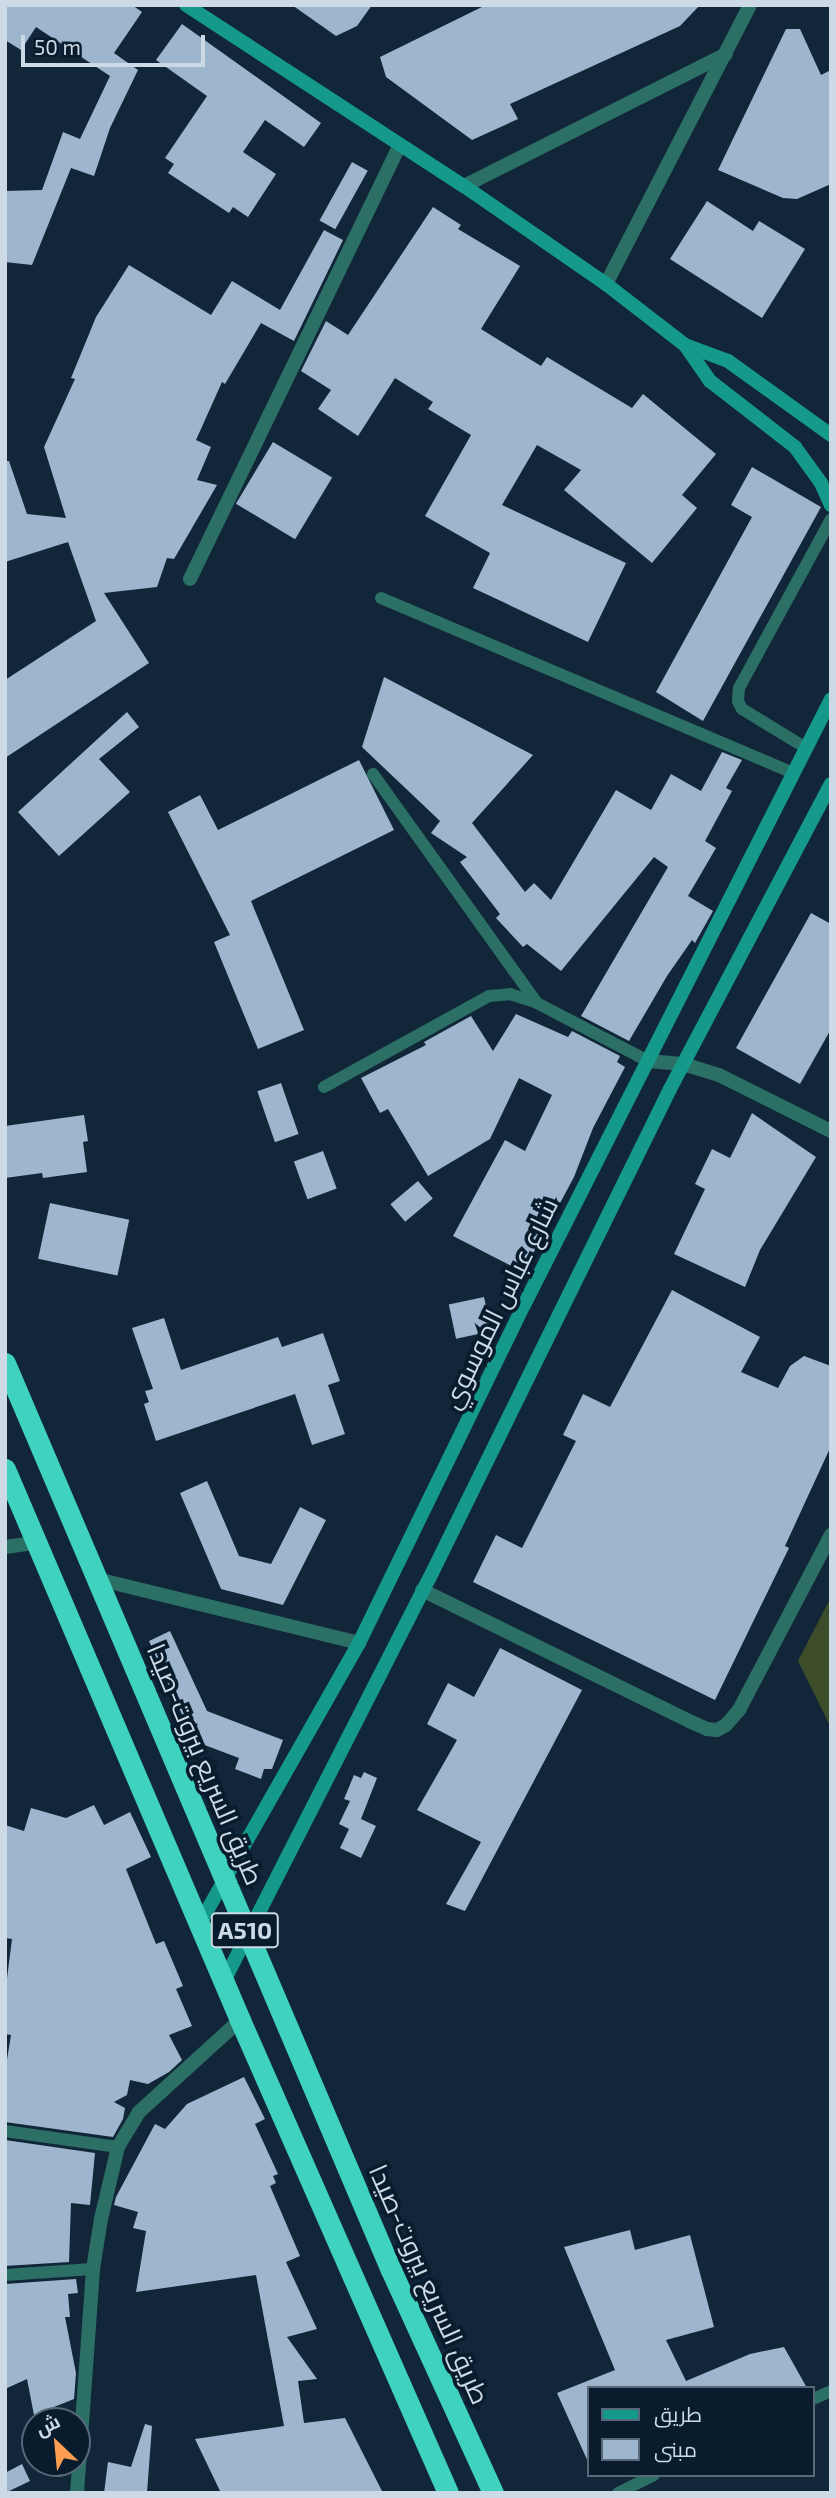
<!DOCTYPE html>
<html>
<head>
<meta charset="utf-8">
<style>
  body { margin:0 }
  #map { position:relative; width:836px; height:2498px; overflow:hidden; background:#112638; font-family:"Exo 2",Cairo,sans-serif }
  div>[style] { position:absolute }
  .green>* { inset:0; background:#3e4d29 }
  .building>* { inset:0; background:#9db6ce; transform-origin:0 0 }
  .lane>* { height:12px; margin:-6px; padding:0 6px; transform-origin:6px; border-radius:6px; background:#2b6f65 }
  .street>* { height:14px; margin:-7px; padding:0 7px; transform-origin:7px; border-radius:7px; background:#2b6f65 }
  .secondary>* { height:14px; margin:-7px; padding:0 7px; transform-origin:7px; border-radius:7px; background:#15998a }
  .highway>* { height:21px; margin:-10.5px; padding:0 10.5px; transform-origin:10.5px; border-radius:10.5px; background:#3ed2bf }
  span { translate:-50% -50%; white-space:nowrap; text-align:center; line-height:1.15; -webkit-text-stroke:7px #081c2e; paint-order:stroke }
  .shield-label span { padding:2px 5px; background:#081c2e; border:2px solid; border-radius:5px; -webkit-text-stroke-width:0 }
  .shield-label { font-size:24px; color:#cddae6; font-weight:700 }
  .street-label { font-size:26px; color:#cddae6 }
  .frame { position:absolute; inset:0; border:7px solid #cddae6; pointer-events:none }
  .legend { position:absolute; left:587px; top:2386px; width:228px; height:91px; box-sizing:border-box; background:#081c2e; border:2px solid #576878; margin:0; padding:9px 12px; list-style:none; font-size:21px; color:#cddae6 }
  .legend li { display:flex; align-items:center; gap:14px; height:35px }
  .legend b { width:35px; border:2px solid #576878 }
  .north { position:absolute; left:21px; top:2407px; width:70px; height:70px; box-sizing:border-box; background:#081c2e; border:2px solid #576878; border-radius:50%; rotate:334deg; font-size:19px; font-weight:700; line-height:28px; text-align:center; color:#cddae6 }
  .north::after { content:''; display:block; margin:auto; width:24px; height:32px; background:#fb9e52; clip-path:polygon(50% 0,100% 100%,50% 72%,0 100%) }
  .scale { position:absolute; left:21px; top:35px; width:184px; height:32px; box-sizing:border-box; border:4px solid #cddae6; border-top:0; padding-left:9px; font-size:21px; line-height:24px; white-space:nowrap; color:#cddae6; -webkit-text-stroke:5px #081c2e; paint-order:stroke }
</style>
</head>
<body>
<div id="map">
  <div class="green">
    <i style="clip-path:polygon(831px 1597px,831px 1728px,798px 1661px)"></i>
  </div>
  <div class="building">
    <i style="clip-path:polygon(5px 5px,132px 5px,142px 12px,114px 53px,138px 70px,110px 128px,94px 176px,71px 168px,32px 265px,5px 262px,5px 191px,42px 190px,63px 132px,80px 139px,110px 76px,36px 27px,21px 50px,5px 40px)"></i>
    <i style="clip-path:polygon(292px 5px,372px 5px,357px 26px,336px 36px)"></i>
    <i style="clip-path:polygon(486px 5px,700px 5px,680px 26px,510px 104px,518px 119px,472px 140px,386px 77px,380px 57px)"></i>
    <i style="clip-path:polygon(182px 24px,321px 123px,304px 147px,265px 120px,243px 152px,276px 174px,248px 217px,233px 207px,229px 213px,168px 173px,174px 164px,165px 158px,207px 96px,156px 60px)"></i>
    <i style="clip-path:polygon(786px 29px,800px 29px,821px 75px,831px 70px,831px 184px,797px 199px,783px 198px,718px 170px)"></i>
    <i style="left:352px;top:162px;width:18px;height:67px;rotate:29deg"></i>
    <i style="clip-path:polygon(707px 201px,753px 231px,759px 221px,805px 249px,762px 318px,670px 259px)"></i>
    <i style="clip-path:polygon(433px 207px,461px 225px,458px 229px,520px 266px,481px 329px,541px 366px,547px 357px,632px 408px,643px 394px,716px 454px,682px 495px,697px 508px,652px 563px,564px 490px,581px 470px,537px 445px,502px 505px,626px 563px,588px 642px,473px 588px,490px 553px,425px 516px,471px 435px,428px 409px,433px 402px,395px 378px,358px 436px,318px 409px,331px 390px,301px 371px,326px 321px,348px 335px)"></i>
    <i style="clip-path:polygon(324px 230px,343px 240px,294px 341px,261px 323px,225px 384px,222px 382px,196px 440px,211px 447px,197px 480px,217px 485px,174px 559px,167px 558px,157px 587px,104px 593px,149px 663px,5px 758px,5px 680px,96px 621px,68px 542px,5px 562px,5px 461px,9px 461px,27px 514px,66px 518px,44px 447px,75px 379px,71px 378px,96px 317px,129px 265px,211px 315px,232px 281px,280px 310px)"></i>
    <i style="left:273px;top:442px;width:69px;height:72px;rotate:31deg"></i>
    <i style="clip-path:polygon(752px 467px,821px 507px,703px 721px,656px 692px,752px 517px,731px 505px)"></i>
    <i style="clip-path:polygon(384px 677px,533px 755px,472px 823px,525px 892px,534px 883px,551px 900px,616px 790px,651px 810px,671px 774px,701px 791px,722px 752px,742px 760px,726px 788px,732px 791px,705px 841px,716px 848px,688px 896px,713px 911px,695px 943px,692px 940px,667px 976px,629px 1041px,581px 1016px,668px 867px,654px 857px,561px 971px,527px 944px,523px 947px,496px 918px,500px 914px,460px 862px,467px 857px,431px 833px,440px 821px,362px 747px)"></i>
    <i style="clip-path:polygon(127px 712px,139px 727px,99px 759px,130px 792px,59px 856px,18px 812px)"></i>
    <i style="clip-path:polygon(359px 760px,394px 830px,251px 901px,304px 1030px,258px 1049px,214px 942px,230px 935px,168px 812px,200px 795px,218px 830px)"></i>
    <i style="clip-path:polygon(811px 913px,831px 924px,831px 1029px,800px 1084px,736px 1048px)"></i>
    <i style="clip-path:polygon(516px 1014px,568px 1037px,572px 1031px,620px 1056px,617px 1062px,625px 1067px,593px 1128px,574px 1177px,523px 1272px,453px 1236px,505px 1140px,525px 1151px,552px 1095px,519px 1078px,490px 1139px,428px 1176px,388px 1109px,380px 1113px,361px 1078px,426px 1045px,424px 1042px,471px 1016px,493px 1051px)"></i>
    <i style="left:281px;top:1083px;width:54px;height:25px;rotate:71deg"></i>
    <i style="clip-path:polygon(752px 1113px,816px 1157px,760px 1250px,745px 1287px,674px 1254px,705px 1189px,695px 1184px,712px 1149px,730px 1158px)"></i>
    <i style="clip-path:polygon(84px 1115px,88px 1141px,83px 1142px,87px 1172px,43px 1178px,42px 1173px,5px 1178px,5px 1126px)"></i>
    <i style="left:323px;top:1151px;width:40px;height:31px;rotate:70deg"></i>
    <i style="left:418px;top:1181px;width:23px;height:36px;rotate:50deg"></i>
    <i style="left:50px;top:1203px;width:81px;height:57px;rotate:12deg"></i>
    <i style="clip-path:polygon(672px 1290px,760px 1337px,741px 1372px,778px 1388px,790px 1366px,804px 1356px,831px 1366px,831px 1446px,785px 1546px,789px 1548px,715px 1700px,473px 1582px,496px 1535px,522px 1548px,576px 1441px,563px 1435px,583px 1394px,610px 1407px)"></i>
    <i style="left:484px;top:1297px;width:35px;height:36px;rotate:78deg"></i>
    <i style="clip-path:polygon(164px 1318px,181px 1370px,278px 1337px,282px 1347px,323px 1333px,340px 1381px,328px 1385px,345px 1434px,312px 1445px,295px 1394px,156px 1441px,144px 1404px,149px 1402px,145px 1391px,153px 1389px,132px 1328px)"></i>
    <i style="clip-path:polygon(207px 1481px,239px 1556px,271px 1564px,300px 1507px,326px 1520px,283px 1605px,221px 1589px,180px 1493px)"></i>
    <i style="clip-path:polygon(170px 1631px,207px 1711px,283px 1740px,272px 1769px,264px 1769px,261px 1779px,235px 1769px,239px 1758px,194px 1741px,149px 1641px)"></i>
    <i style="clip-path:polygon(500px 1648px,582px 1690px,465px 1911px,446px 1904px,481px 1842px,417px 1810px,457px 1740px,427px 1724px,448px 1683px,474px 1697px)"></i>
    <i style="clip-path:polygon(364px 1772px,377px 1778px,361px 1819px,376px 1826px,361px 1858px,340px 1848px,349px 1829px,339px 1824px,350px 1801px,344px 1799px,354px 1775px,361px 1778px)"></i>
    <i style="clip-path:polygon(94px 1805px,104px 1825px,130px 1812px,151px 1857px,126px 1869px,156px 1944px,164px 1941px,183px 1986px,176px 1989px,192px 2026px,169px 2035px,182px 2060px,169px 2072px,148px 2084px,130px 2080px,127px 2095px,114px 2102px,125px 2108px,123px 2119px,113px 2137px,5px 2122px,5px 2072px,11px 2035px,5px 2034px,5px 1994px,12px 1939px,5px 1938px,5px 1825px,24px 1831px,31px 1808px,66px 1818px)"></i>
    <i style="clip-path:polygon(244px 2077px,265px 2119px,255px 2124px,278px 2174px,273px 2176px,276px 2183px,270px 2186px,300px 2256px,286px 2262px,317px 2329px,287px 2337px,317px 2379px,298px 2381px,304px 2423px,345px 2418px,383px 2493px,221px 2493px,195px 2439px,284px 2426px,256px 2275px,136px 2292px,146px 2231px,133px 2228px,138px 2212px,114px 2205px,116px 2197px,155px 2124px,165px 2129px,187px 2104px)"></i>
    <i style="clip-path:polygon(5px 2140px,95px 2153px,90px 2205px,71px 2203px,69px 2262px,5px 2266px)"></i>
    <i style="clip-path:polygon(630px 2230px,635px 2250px,690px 2235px,714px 2327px,666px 2340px,686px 2381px,750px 2354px,784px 2347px,807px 2388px,589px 2388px,589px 2464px,557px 2393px,615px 2370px,564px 2247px)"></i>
    <i style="clip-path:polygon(76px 2279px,78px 2293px,68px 2294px,70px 2317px,65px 2317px,76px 2373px,74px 2399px,34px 2415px,27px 2379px,5px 2389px,5px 2284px)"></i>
    <i style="clip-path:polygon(145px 2424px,152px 2426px,147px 2493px,104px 2493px,108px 2462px,131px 2467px)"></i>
    <i style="clip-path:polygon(22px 2464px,30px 2481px,5px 2493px,5px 2473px)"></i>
  </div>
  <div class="lane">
    <i style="left:381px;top:598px;width:449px;rotate:23deg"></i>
    <i style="left:806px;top:748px;width:75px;rotate:-148.6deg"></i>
    <i style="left:742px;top:709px;width:9px;rotate:-117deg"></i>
    <i style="left:738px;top:701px;width:13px;rotate:-86deg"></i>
    <i style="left:739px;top:688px;width:192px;rotate:-61.4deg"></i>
    <i style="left:373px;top:774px;width:282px;rotate:54.4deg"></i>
    <i style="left:324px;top:1087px;width:188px;rotate:-28.9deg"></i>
    <i style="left:489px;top:996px;width:21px;rotate:-5deg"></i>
    <i style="left:510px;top:994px;width:28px;rotate:18deg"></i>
    <i style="left:537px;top:1003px;width:125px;rotate:27.6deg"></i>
    <i style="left:5px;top:2131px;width:114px;rotate:8.1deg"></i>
    <i style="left:5px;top:2275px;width:88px;rotate:-3.9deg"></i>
    <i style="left:813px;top:2399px;width:20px;rotate:-24deg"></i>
    <i style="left:618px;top:2493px;width:40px;rotate:-26.6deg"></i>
  </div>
  <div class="street">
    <i style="left:464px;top:186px;width:293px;rotate:-26.7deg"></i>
    <i style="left:606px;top:284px;width:314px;rotate:-62.7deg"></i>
    <i style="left:190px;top:579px;width:482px;rotate:-64.2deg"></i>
    <i style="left:648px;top:1061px;width:35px;rotate:5deg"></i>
    <i style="left:683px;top:1064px;width:38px;rotate:17deg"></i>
    <i style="left:719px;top:1075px;width:125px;rotate:26.6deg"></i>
    <i style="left:5px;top:1547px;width:29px;rotate:-8deg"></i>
    <i style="left:97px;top:1579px;width:270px;rotate:13.7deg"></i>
    <i style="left:422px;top:1590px;width:297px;rotate:26.1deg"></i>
    <i style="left:689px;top:1721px;width:20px;rotate:24deg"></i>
    <i style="left:707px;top:1729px;width:10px;rotate:6deg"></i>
    <i style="left:717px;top:1730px;width:10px;rotate:-29deg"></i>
    <i style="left:726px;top:1725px;width:20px;rotate:-49deg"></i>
    <i style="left:739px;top:1710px;width:198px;rotate:-62.3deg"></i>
    <i style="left:77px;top:2493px;width:225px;rotate:-85.9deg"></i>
    <i style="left:93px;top:2269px;width:51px;rotate:-80.9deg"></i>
    <i style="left:101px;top:2219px;width:74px;rotate:-76.7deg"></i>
    <i style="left:118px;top:2147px;width:41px;rotate:-59deg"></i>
    <i style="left:139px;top:2112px;width:137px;rotate:-42.3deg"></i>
  </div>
  <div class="secondary">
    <i style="left:186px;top:5px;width:332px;rotate:33.1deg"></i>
    <i style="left:464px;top:186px;width:173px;rotate:34.6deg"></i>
    <i style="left:606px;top:284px;width:100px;rotate:37.7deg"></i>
    <i style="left:685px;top:345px;width:44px;rotate:55.2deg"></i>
    <i style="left:710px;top:381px;width:108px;rotate:37.8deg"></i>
    <i style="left:795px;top:447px;width:44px;rotate:54.2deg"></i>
    <i style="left:821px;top:483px;width:24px;rotate:66deg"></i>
    <i style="left:685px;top:345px;width:46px;rotate:20.4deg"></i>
    <i style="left:728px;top:361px;width:127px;rotate:35.7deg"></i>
    <i style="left:200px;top:1923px;width:322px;rotate:-60.4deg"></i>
    <i style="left:359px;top:1643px;width:376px;rotate:-64deg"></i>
    <i style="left:524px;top:1305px;width:679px;rotate:-63.13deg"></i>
    <i style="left:224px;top:1981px;width:453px;rotate:-63deg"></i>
    <i style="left:430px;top:1577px;width:544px;rotate:-63.81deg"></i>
    <i style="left:670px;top:1089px;width:345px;rotate:-62.2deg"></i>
  </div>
  <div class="highway">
    <i style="left:5px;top:1363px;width:986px;rotate:66.95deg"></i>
    <i style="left:391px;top:2270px;width:245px;rotate:65.4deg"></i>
    <i style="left:5px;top:1469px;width:599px;rotate:66.9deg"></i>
    <i style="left:240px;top:2020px;width:517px;rotate:66.26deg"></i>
  </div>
  <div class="shield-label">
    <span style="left:245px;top:1930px">A510</span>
  </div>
  <div class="street-label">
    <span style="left:499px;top:1303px;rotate:-64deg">شارع عباس الموسوي</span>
    <span style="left:206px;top:1764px;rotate:67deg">طريق السريع بيروت-صيدا</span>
    <span style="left:430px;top:2284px;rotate:66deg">طريق السريع بيروت-صيدا</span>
  </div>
  <div class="frame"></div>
  <ul class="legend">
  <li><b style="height:9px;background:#15998a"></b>طريق</li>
  <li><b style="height:19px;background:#9db6ce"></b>مبنى</li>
  </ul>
  <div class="north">ش</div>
  <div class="scale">50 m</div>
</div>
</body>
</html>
